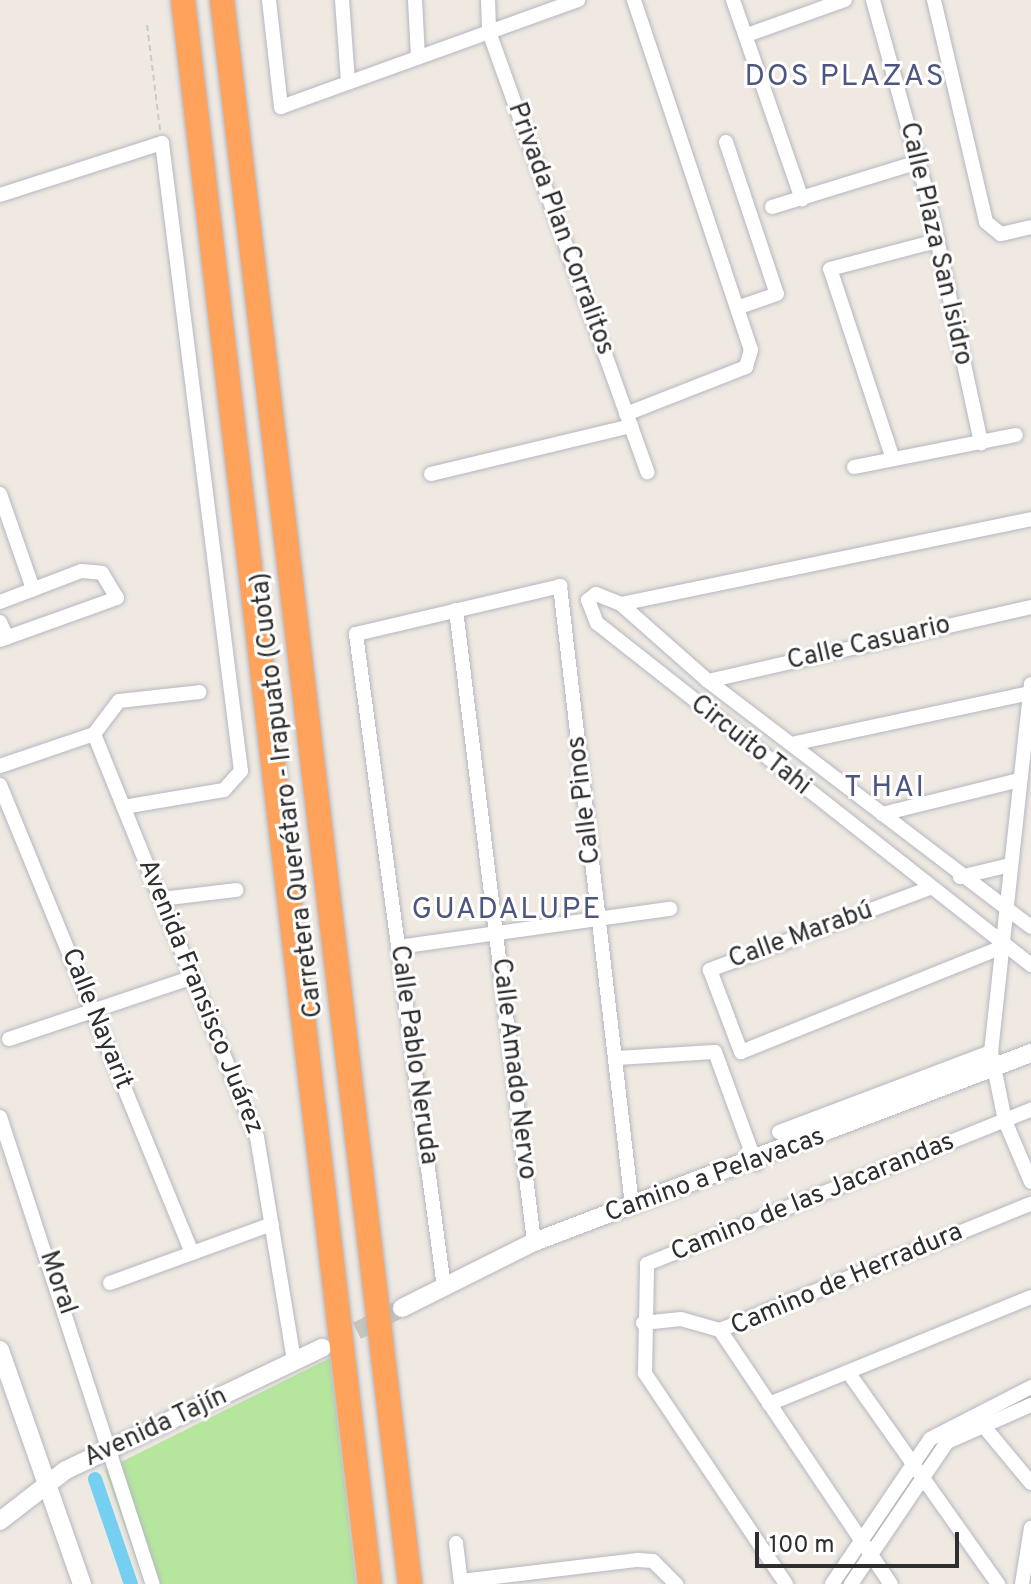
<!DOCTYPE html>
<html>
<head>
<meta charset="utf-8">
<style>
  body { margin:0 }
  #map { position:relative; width:1031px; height:1584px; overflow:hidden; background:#efe9e1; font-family:Overpass,sans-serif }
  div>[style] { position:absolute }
  .green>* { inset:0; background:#b6e59e }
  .canal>* { height:14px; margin:-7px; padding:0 7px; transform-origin:7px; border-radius:7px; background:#75cff0 }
  .secondary-tunnel>* { height:18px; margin-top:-9px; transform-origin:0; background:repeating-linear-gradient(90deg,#c8c4bd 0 18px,transparent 0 27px) }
  .path>* { height:2px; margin-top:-1px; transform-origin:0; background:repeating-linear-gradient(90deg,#c9c9c9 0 6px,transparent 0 10px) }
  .roads { filter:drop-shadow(0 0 2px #b4b7c1) drop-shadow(0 0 2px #b4b7c1) }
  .street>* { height:14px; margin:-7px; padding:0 7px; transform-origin:7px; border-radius:7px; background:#fff }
  .secondary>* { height:18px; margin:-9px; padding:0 9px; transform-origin:9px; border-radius:9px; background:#fff }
  .highway>* { height:24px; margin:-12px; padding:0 12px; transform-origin:12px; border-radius:12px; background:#ffa35c }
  span { translate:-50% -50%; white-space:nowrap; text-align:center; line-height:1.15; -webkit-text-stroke:6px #fff; paint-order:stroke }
  .street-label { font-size:26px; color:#2e2e2e }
  .quarter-label { font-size:30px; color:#4d5680; letter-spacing:2px }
  .scale { position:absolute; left:755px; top:1532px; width:204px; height:36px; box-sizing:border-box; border:4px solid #2e2e2e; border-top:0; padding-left:10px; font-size:24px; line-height:28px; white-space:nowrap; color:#2e2e2e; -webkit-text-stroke:6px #fff; paint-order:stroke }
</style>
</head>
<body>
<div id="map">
  <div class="green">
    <i style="clip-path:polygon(330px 1358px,356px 1584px,145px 1584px,105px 1470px)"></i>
  </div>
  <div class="canal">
    <i style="left:95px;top:1479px;width:111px;rotate:71.1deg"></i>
  </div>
  <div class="secondary-tunnel">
    <i style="left:333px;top:1343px;width:77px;rotate:-26.9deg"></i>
  </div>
  <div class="path">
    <i style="left:147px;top:25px;width:106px;rotate:82.9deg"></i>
  </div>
  <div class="roads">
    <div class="street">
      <i style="left:269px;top:0;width:108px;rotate:83.6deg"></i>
      <i style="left:281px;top:107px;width:316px;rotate:-19.8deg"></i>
      <i style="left:342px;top:0;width:82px;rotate:85.8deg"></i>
      <i style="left:415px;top:0;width:57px;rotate:87deg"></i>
      <i style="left:488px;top:0;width:32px;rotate:88deg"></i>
      <i style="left:489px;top:32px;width:468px;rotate:70.2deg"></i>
      <i style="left:733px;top:0;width:211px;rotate:70.9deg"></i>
      <i style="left:873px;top:0;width:210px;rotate:74.5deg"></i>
      <i style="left:929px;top:202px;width:247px;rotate:77.8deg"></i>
      <i style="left:934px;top:0;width:228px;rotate:76.8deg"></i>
      <i style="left:986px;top:222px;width:19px;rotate:39deg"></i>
      <i style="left:1001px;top:234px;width:31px;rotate:-13deg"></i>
      <i style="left:747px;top:35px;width:104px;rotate:-19.7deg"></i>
      <i style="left:726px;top:142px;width:160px;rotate:71.5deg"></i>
      <i style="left:777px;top:294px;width:37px;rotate:161deg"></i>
      <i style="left:0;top:195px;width:170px;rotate:-17.8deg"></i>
      <i style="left:162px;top:143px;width:633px;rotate:82.83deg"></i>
      <i style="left:241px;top:771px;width:25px;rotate:132deg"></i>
      <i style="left:224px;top:790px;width:102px;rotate:170.4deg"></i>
      <i style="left:772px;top:207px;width:153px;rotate:-17.1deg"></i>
      <i style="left:626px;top:414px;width:129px;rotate:-21.4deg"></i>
      <i style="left:746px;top:367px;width:18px;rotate:-74deg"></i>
      <i style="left:751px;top:350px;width:369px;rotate:-108.5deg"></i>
      <i style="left:893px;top:459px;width:200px;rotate:-108.3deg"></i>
      <i style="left:830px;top:269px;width:106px;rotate:-14.7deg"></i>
      <i style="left:854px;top:467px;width:165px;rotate:-11.2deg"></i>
      <i style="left:431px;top:474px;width:206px;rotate:-13.5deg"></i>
      <i style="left:0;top:494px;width:101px;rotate:70.8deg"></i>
      <i style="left:0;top:602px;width:87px;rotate:-20.9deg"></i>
      <i style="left:81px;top:571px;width:21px;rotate:5deg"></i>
      <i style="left:102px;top:573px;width:29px;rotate:59deg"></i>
      <i style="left:117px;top:598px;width:124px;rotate:160.3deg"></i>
      <i style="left:621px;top:604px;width:419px;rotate:-11.7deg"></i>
      <i style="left:456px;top:610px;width:637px;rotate:82.96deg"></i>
      <i style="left:0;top:622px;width:17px;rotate:66deg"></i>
      <i style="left:708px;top:681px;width:331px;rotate:-12.9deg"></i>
      <i style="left:1031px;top:684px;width:370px;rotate:96.2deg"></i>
      <i style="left:991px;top:1052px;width:70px;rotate:78.5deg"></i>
      <i style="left:1005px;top:1121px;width:66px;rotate:66.9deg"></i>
      <i style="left:94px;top:734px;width:435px;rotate:68deg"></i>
      <i style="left:257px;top:1137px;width:227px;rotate:80.6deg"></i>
      <i style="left:94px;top:734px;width:41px;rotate:-52.9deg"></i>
      <i style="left:119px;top:701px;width:81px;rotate:-6.3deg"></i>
      <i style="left:792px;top:744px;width:243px;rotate:-12.1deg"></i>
      <i style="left:0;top:766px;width:99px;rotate:-18.8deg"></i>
      <i style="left:0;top:785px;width:506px;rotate:67.69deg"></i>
      <i style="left:882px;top:814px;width:141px;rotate:-13.9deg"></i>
      <i style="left:960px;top:877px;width:51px;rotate:-13.5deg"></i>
      <i style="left:930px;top:888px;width:235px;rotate:159.6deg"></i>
      <i style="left:710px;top:970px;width:88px;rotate:69.3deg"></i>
      <i style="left:741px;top:1052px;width:281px;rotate:-21.9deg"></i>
      <i style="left:161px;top:899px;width:76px;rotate:-6.8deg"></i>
      <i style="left:1031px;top:927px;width:406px;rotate:-142.7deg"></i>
      <i style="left:708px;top:681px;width:116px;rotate:-138.5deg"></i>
      <i style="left:621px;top:604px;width:27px;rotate:-158deg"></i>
      <i style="left:596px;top:594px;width:10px;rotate:143deg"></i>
      <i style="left:588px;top:600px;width:25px;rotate:69deg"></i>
      <i style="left:597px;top:623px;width:553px;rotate:38.24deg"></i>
      <i style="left:398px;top:947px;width:275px;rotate:-8deg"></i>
      <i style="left:9px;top:1039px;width:191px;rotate:-18.6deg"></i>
      <i style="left:616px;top:1058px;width:99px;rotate:-3.5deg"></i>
      <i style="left:715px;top:1052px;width:119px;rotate:69.9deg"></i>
      <i style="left:0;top:1117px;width:491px;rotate:71.9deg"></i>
      <i style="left:779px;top:1132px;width:227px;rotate:-20.7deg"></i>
      <i style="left:110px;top:1283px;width:172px;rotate:-20deg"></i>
      <i style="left:444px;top:1287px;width:659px;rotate:-97.68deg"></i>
      <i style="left:356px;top:634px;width:210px;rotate:-13.2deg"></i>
      <i style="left:560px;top:586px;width:623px;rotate:83.37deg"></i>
      <i style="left:643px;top:1323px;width:38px;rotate:-6deg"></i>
      <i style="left:681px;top:1319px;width:41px;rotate:15.8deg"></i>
      <i style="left:720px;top:1330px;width:336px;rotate:-22.1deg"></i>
      <i style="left:720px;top:1330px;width:306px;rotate:56.1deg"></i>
      <i style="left:848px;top:1372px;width:260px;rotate:54.7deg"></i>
      <i style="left:769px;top:1404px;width:283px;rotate:-22.2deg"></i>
      <i style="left:981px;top:1423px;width:78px;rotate:50.2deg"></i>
      <i style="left:456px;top:1543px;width:41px;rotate:83deg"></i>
      <i style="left:461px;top:1581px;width:178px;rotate:-6.8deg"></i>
      <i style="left:638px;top:1560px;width:15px;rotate:4deg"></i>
      <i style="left:653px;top:1561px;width:33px;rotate:45deg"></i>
      <i style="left:786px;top:1584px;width:254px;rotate:-123.8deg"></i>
      <i style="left:645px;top:1373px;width:109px;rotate:-88.9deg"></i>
      <i style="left:647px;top:1264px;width:414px;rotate:-21.9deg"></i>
      <i style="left:832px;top:1584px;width:175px;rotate:-55.9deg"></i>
      <i style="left:930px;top:1439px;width:114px;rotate:-27.2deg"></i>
      <i style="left:851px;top:1584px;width:171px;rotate:-55.9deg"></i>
      <i style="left:947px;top:1442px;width:92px;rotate:-23.8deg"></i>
      <i style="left:1022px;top:1584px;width:57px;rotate:-80.9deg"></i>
    </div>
    <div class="secondary">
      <i style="left:402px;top:1308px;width:148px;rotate:-26.6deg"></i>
      <i style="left:534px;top:1242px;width:532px;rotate:-20.82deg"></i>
      <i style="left:0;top:1350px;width:248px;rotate:70.7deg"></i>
      <i style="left:0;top:1521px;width:83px;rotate:-37.7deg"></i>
      <i style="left:66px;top:1470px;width:284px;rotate:-25.5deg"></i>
    </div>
    <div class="highway">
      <i style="left:183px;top:0;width:1595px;rotate:83.27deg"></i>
      <i style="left:222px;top:0;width:1595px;rotate:83.23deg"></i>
    </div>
  </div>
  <div class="street-label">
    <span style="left:560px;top:229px;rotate:70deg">Privada Plan Corralitos</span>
    <span style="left:935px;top:244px;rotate:77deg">Calle Plaza San Isidro</span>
    <span style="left:869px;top:644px;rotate:-13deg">Calle Casuario</span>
    <span style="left:750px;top:746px;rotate:38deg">Circuito Tahi</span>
    <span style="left:288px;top:795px;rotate:-97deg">Carretera Querétaro - Irapuato (Cuota)</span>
    <span style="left:585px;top:800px;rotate:-97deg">Calle Pinos</span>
    <span style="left:801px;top:936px;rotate:-20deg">Calle Marabú</span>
    <span style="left:200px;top:997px;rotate:68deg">Avenida Fransisco Juárez</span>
    <span style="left:96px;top:1019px;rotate:68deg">Calle Nayarit</span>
    <span style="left:413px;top:1055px;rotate:82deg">Calle Pablo Neruda</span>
    <span style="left:513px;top:1069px;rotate:83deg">Calle Amado Nervo</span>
    <span style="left:715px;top:1176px;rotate:-20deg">Camino a Pelavacas</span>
    <span style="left:813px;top:1198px;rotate:-22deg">Camino de las Jacarandas</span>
    <span style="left:847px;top:1280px;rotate:-23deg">Camino de Herradura</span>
    <span style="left:57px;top:1283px;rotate:71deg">Moral</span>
    <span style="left:156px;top:1428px;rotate:-25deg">Avenida Tajín</span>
  </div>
  <div class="quarter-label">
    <span style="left:845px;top:78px">DOS PLAZAS</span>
    <span style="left:885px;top:789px">T HAI</span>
    <span style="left:507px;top:911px">GUADALUPE</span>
  </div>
  <div class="scale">100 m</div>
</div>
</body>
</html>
